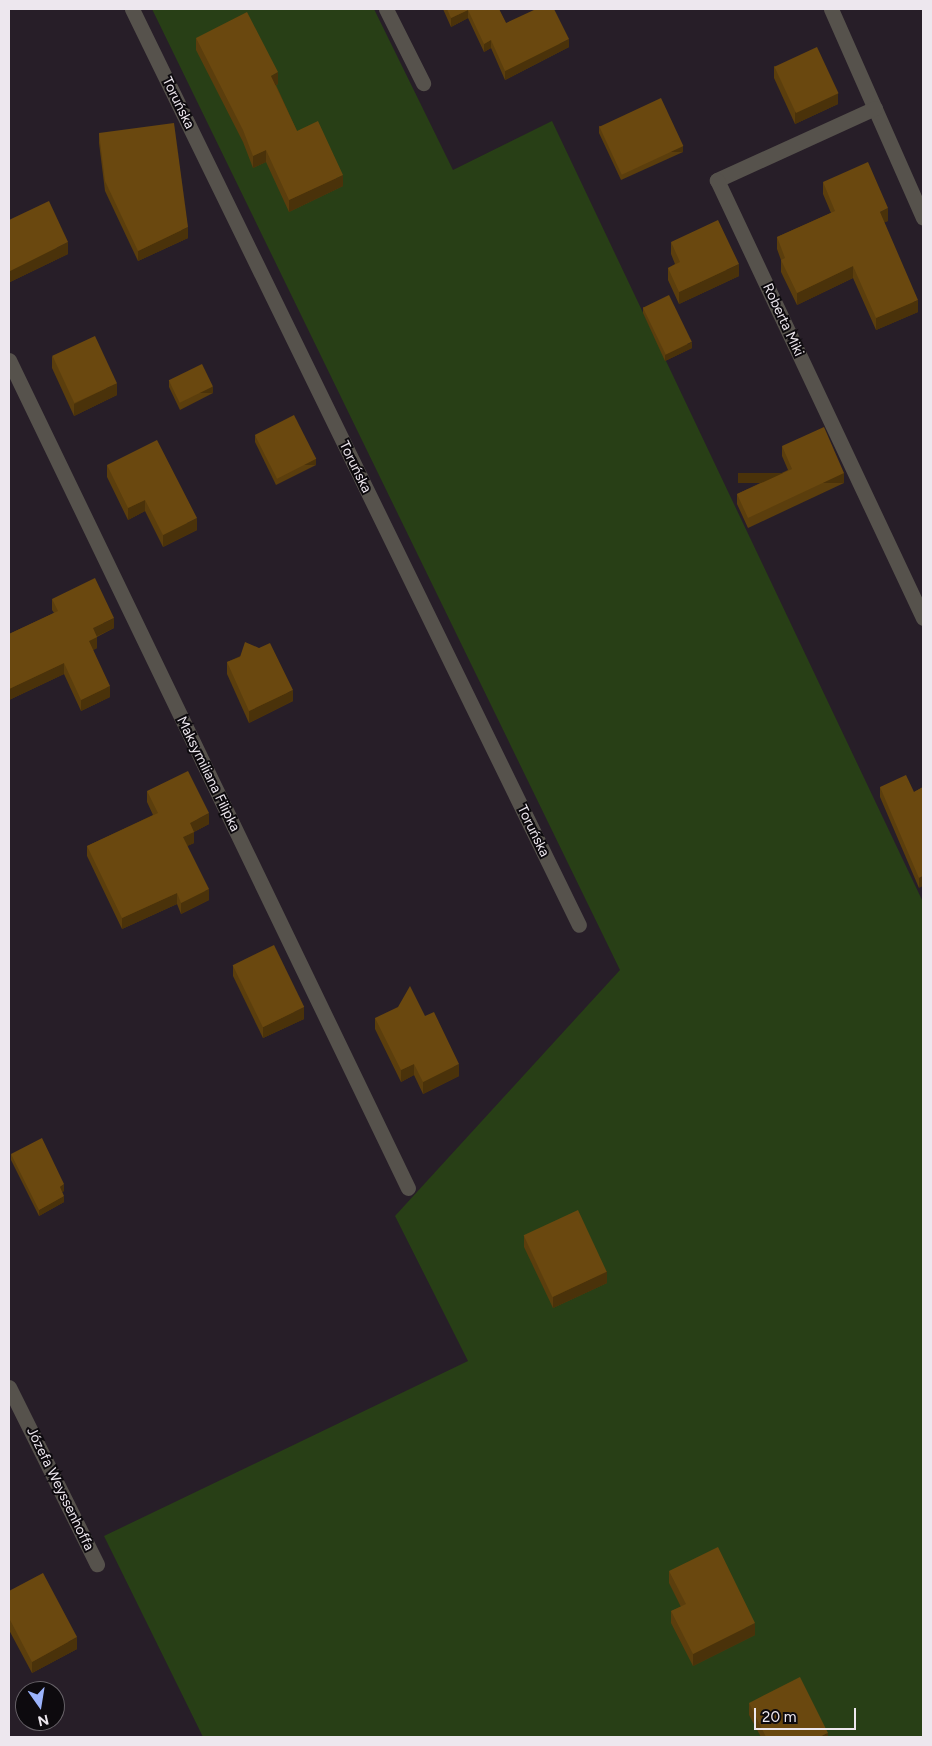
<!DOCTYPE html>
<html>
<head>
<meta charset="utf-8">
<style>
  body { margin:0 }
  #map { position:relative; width:932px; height:1746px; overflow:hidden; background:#271e28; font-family:Figtree,sans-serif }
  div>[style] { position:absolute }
  .green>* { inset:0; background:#283f16 }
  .service>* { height:15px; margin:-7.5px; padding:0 7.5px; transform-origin:7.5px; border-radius:7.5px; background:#56524c }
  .minor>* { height:15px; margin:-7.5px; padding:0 7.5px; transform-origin:7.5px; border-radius:7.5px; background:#56524c }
  .wall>* { inset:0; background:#5b3e0d }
  .shaded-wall>* { inset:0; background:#4a320a; transform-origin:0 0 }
  .building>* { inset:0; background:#6a480f; transform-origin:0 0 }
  span { translate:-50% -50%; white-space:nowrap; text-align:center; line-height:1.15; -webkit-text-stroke:4px #0d0a0e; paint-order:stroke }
  .street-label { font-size:14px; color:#ede7ee }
  .frame { position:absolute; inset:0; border:10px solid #ede7ee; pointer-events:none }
  .north { position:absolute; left:15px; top:1681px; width:50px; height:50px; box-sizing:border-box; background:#0d0a0e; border:1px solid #676268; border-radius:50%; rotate:167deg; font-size:14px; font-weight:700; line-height:20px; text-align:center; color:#ede7ee }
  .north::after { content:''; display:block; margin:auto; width:18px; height:22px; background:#9cb4fd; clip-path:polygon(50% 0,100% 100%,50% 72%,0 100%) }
  .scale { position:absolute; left:754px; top:1708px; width:102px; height:22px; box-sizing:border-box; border:2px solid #ede7ee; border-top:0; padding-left:6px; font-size:15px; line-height:18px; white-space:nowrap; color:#ede7ee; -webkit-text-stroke:4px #0d0a0e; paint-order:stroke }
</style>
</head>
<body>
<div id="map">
  <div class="green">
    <i style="clip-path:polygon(152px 9px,374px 9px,453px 170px,552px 121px,923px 902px,923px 1737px,203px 1737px,104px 1536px,468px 1361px,395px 1216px,620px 970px)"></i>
  </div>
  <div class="service">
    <i style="left:386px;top:9px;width:83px;rotate:63.4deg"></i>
  </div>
  <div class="minor">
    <i style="left:132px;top:9px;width:1019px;rotate:63.99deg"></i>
    <i style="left:831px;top:9px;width:228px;rotate:66.2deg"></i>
    <i style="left:875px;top:108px;width:174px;rotate:155.5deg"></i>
    <i style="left:717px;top:180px;width:484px;rotate:64.8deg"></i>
    <i style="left:9px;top:360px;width:919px;rotate:64.27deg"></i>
    <i style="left:9px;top:1387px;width:198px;rotate:63.6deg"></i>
  </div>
  <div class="wall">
    <i style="clip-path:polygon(443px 9px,499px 9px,506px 23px,569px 47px,505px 80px,491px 48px,484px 52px,468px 18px,451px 27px)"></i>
    <i style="clip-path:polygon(196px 38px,278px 84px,276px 85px,297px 131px,343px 186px,289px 212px,266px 162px,253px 168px,243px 142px,196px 50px)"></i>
    <i style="clip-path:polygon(774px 66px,838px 104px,795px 124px,774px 78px)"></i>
    <i style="clip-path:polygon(599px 126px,683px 152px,621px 180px,599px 133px)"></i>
    <i style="clip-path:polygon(99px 133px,188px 238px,138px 261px,105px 191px,99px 143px)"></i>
    <i style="clip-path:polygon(823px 182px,888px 221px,884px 222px,918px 312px,876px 330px,853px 278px,797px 305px,781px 272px,781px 260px,777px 249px,777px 237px,831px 213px,823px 194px)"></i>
    <i style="clip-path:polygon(9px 220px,68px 254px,10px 282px,9px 280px)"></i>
    <i style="clip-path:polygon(671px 242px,739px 276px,679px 304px,668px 280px,668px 268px,675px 264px,671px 254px)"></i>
    <i style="clip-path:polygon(643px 307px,692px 348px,665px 361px,643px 313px)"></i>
    <i style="clip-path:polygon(52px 356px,117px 395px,74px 416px,52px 368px)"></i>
    <i style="clip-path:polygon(169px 381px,213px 393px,180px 410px,169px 387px)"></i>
    <i style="clip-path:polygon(255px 436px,316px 465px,276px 485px,255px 442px)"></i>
    <i style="clip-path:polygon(782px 446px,844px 483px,748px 528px,737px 504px,737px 494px,788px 470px,782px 456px)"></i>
    <i style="clip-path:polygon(107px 465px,197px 530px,163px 547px,145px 511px,128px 520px,107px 477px)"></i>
    <i style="clip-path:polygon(52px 599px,114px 628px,97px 637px,97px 648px,93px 650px,110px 697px,81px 711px,64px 674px,9px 700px,9px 634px,54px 613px,52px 610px)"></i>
    <i style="clip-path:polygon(259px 648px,293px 701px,249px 723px,227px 674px,227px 662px)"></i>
    <i style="clip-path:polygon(880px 787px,914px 792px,923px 787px,919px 888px,880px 797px)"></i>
    <i style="clip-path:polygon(147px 791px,209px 824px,194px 832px,194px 843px,187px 846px,209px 900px,181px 914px,177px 904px,122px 929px,87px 856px,87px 846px,153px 815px,147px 802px)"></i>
    <i style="clip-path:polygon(233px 965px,304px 1019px,263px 1038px,233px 976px)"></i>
    <i style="clip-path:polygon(425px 1016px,459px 1076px,423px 1094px,414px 1075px,401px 1082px,375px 1029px,375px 1018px)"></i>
    <i style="clip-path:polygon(11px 1154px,64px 1191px,62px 1192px,64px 1202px,39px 1216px,11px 1160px)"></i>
    <i style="clip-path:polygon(524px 1236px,607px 1283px,553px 1308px,524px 1247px)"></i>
    <i style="clip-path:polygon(669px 1571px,755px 1635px,693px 1666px,671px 1623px,671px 1611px,681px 1607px,669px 1583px)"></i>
    <i style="clip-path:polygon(9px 1591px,77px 1649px,32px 1673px,9px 1630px)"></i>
    <i style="clip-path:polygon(749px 1703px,828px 1737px,761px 1737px,749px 1715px)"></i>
  </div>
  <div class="shaded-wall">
    <i style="clip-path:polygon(468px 10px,468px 18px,451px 27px,451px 18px)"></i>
    <i style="clip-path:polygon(569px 39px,569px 47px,505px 80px,505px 71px)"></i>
    <i style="clip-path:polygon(491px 40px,491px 48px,484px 52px,484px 44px)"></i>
    <i style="clip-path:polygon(278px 72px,278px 84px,271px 87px,271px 76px)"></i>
    <i style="clip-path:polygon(838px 93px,838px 104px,795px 124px,795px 112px)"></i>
    <i style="left:683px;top:146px;width:6px;height:68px;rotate:90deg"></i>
    <i style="clip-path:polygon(266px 150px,266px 162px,253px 168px,253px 156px)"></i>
    <i style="clip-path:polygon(343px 175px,343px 186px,289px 212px,289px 200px)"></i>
    <i style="clip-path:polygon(888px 208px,888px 221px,880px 224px,880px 212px)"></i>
    <i style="clip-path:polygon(188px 227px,188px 238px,138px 261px,138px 251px)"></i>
    <i style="clip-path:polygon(68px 242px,68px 254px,10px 282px,10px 271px)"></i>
    <i style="clip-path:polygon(739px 264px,739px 276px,679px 304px,679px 292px)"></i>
    <i style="clip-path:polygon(853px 266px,853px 278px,797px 305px,797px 293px)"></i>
    <i style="clip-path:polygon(918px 300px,918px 312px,876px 330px,876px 318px)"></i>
    <i style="clip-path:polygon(692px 342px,692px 348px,665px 361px,665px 355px)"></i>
    <i style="clip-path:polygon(117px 383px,117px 395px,74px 416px,74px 404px)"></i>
    <i style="left:213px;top:387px;width:6px;height:37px;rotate:90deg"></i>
    <i style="left:316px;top:459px;width:6px;height:45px;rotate:90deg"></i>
    <i style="left:844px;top:473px;width:10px;height:106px;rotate:90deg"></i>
    <i style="clip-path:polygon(145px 500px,145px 511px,128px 520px,128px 508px)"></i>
    <i style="clip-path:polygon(197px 518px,197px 530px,163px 547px,163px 535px)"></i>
    <i style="clip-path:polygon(114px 618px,114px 628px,93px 638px,93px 628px)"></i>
    <i style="clip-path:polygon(97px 637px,97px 648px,89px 652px,89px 641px)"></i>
    <i style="clip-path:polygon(64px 663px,64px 674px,9px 700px,9px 689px)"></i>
    <i style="clip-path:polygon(110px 686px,110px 697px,81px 711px,81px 700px)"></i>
    <i style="clip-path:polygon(293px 690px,293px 701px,249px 723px,249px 711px)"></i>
    <i style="clip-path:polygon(209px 813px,209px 824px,190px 834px,190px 823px)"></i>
    <i style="clip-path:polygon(194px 832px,194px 843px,183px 848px,183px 837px)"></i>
    <i style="clip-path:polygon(923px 876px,923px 886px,919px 888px,919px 878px)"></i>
    <i style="clip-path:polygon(209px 889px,209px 900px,181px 914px,181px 903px)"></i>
    <i style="clip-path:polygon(177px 893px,177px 904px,122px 929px,122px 918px)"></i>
    <i style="clip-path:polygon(304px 1007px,304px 1019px,263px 1038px,263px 1027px)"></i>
    <i style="clip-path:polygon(414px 1064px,414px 1075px,401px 1082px,401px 1070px)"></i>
    <i style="clip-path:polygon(459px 1064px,459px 1076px,423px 1094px,423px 1082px)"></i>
    <i style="clip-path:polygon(64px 1184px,64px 1191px,60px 1193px,60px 1187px)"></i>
    <i style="clip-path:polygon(64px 1196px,64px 1202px,39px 1216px,39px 1210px)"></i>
    <i style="clip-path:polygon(607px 1271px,607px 1283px,553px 1308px,553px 1297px)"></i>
    <i style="clip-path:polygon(755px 1623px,755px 1635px,693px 1666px,693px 1654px)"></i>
    <i style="clip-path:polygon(77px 1637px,77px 1649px,32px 1673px,32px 1662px)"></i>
    <i style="clip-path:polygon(828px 1733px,828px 1737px,819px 1737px)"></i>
  </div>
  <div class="building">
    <i style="clip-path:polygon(447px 9px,499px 9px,506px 23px,536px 9px,554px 9px,569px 39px,505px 71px,491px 40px,484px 44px,468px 10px,451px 18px)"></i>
    <i style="clip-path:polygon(247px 12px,278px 72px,271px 76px,297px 131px,318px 121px,343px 175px,289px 200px,266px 150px,253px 156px,243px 130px,196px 38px)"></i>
    <i style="left:817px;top:47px;width:51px;height:47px;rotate:65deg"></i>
    <i style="left:661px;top:98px;width:53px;height:68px;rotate:65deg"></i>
    <i style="clip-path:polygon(174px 123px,188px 227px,138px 251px,105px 181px,99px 133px)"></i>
    <i style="clip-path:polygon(868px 162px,888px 208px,880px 212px,918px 300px,876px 318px,853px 266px,797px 293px,781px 260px,785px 258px,777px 237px,835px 211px,823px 182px)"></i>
    <i style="clip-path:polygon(49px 201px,68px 242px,10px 271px,9px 269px,9px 220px)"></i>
    <i style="clip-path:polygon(718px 220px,739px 264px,679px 292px,668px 268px,680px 262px,671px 242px)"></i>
    <i style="left:669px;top:295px;width:52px;height:29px;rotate:64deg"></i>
    <i style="left:95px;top:336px;width:52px;height:47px;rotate:65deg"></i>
    <i style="left:202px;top:364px;width:25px;height:37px;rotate:64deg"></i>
    <i style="left:294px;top:415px;width:49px;height:44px;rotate:63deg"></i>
    <i style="clip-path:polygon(824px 427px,844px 473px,748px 518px,737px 494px,792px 469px,782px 446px)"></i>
    <i style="clip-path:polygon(157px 440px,197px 518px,163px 535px,145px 500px,128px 508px,107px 465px)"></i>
    <i style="clip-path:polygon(95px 578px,114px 618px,93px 628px,97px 637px,89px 641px,110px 686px,81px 700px,64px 663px,9px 689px,9px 634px,58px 611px,52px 599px)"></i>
    <i style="clip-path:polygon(245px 642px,259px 648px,270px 643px,293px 690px,249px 711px,227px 662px,240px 657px)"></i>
    <i style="clip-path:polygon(188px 771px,209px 813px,190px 823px,194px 832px,183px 837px,209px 889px,181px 903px,177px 893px,122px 918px,87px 846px,158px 813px,147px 791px)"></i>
    <i style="clip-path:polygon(906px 775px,914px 792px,923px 787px,923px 876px,919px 878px,880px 787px)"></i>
    <i style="left:274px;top:945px;width:69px;height:46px;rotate:64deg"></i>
    <i style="clip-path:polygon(410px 986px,425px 1016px,434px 1012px,459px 1064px,423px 1082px,414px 1064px,401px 1070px,375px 1018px,398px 1007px)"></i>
    <i style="clip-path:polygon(42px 1138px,64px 1184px,60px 1187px,64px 1196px,39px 1210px,11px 1154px)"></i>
    <i style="left:578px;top:1210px;width:68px;height:60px;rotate:65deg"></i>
    <i style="clip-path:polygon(718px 1547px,755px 1623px,693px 1654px,671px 1611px,686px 1604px,669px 1571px)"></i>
    <i style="clip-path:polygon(43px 1573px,77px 1637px,32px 1662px,9px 1618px,9px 1591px)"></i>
    <i style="clip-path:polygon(800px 1677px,828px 1733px,819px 1737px,766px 1737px,749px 1703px)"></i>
  </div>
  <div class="street-label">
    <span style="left:178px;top:103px;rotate:64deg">Toruńska</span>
    <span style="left:783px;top:320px;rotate:65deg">Roberta Miki</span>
    <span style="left:355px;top:467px;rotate:64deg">Toruńska</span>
    <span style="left:208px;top:774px;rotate:64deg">Maksymiliana Filipka</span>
    <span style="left:533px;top:831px;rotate:64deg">Toruńska</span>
    <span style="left:60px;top:1489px;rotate:64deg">Józefa Weyssenhoffa</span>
  </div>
  <div class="frame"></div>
  <div class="north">N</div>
  <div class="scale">20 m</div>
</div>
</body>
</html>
